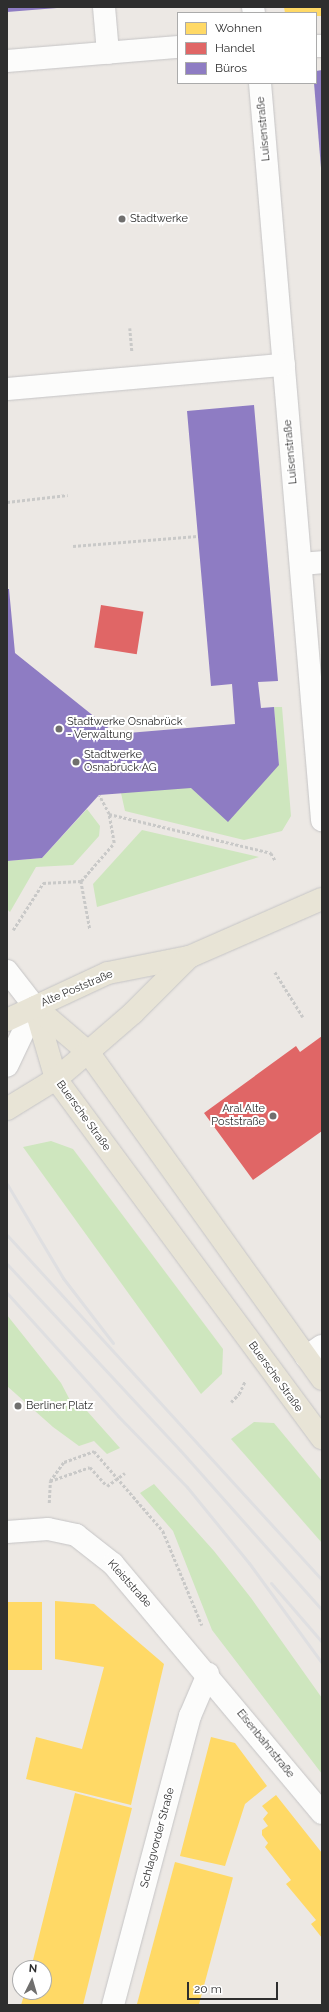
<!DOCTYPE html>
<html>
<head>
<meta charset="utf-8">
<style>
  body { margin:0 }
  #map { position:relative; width:329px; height:2012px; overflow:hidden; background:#ece8e4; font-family:Raleway,sans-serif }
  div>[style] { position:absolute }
  .green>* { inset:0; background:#cee6be }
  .homes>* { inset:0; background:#ffd966; transform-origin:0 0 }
  .shops>* { inset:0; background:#e06666; transform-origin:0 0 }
  .offices>* { inset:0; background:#8e7cc3 }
  .path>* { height:2.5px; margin-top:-1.25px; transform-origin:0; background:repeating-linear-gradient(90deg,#c9c9c8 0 3px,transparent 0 5px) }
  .roads { filter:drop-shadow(0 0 1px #c5c4c5) drop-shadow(0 0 1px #c5c4c5) }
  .minor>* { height:22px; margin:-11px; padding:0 11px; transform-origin:11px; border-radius:11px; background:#fcfcfb }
  .major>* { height:22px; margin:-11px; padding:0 11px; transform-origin:11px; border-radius:11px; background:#e8e4d6 }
  .rail>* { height:3px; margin:-1.5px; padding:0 1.5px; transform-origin:1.5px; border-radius:1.5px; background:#dfdfe1 }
  .dots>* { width:11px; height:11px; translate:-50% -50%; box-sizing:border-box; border:2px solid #fff; border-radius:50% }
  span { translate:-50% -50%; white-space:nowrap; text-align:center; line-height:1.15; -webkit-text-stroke:4px #fff; paint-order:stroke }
  .street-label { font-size:11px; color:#2e2e2e }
  .poi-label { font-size:11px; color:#2e2e2e }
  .left { translate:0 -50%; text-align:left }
  .right { translate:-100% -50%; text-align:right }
  .frame { position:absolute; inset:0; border:8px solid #2e2e2e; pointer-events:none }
  .legend { position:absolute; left:177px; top:12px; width:140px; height:72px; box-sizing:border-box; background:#fff; border:1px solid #ababab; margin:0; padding:5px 7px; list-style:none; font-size:12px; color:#2e2e2e }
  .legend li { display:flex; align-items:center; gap:8px; height:20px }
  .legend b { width:20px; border:1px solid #ababab }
  .north { position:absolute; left:12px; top:1960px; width:40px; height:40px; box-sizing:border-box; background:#fff; border:1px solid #ababab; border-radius:50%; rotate:5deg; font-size:11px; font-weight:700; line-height:16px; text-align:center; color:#2e2e2e }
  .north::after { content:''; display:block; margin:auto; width:14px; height:18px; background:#706f6e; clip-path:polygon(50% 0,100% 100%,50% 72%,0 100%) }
  .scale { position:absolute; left:187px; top:1982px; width:91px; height:18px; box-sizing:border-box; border:2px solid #2e2e2e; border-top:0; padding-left:5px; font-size:12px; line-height:14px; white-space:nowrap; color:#2e2e2e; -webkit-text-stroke:3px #fff; paint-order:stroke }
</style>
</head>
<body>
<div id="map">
  <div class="green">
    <i style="clip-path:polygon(274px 707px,282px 707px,291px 816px,282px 831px,244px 840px,125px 811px,121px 793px,279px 765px)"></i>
    <i style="clip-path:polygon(87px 809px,100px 826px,99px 836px,73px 865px,36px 867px,10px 912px,7px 909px,7px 861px,42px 858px)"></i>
    <i style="clip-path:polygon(142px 830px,259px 857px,97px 907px,93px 884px)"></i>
    <i style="clip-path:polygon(51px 1141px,73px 1149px,223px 1349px,222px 1374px,201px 1394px,23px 1147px)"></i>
    <i style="clip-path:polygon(7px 1315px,61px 1383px,72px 1404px,79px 1402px,120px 1448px,107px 1454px,94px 1441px,79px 1446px,53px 1427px,7px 1386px)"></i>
    <i style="clip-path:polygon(254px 1422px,274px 1423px,322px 1481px,322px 1543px,231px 1439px)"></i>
    <i style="clip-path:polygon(154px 1484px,214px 1551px,251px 1598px,322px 1698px,322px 1774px,212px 1630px,173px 1531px,140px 1493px)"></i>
  </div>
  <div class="homes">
    <i style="clip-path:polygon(284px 7px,322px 7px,322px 16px,316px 16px,316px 13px,285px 13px)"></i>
    <i style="clip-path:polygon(55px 1601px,94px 1604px,164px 1664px,131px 1805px,26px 1779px,36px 1737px,82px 1749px,104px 1667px,55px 1659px)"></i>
    <i style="left:42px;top:1602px;width:68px;height:35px;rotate:90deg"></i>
    <i style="clip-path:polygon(211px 1737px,235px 1743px,267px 1786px,245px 1804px,225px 1866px,180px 1856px)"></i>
    <i style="clip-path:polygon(75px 1793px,132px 1808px,83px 2005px,21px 2005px,25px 1992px,44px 1992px,44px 1968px,31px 1968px)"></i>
    <i style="clip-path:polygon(276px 1795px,322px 1853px,322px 1938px,311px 1924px,316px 1920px,286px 1884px,291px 1880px,265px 1847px,268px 1843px,262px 1835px,262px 1830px,268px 1826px,263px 1819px,268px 1813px,262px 1806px)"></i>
    <i style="left:175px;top:1862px;width:60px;height:147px;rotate:15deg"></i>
  </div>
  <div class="shops">
    <i style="left:101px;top:605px;width:43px;height:43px;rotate:9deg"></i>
    <i style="clip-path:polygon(322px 1036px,322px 1131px,253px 1180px,204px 1113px,296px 1046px,300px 1052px)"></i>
  </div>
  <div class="offices">
    <i style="clip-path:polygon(7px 7px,56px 7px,57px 8px,7px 12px)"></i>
    <i style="clip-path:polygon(322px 70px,322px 168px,321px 168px,314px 83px,316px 71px)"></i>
    <i style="clip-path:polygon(254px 405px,278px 681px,258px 682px,261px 708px,274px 707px,279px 765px,228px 822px,191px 788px,99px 795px,42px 858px,7px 861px,7px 589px,9px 589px,15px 653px,116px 734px,235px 724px,232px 684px,211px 686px,187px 411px)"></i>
  </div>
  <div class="path">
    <i style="left:130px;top:328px;width:24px;rotate:85deg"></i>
    <i style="left:7px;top:502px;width:61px;rotate:-6.5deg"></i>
    <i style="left:73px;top:546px;width:125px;rotate:-4.6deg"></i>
    <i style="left:109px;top:814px;width:167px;rotate:13.5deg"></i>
    <i style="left:271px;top:853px;width:8px;rotate:60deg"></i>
    <i style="left:81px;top:881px;width:49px;rotate:79.4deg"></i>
    <i style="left:13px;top:930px;width:56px;rotate:-57.4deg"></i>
    <i style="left:43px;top:883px;width:38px;rotate:-3deg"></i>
    <i style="left:81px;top:881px;width:50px;rotate:-49deg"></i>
    <i style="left:114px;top:843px;width:29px;rotate:-100deg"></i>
    <i style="left:109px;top:814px;width:21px;rotate:-118deg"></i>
    <i style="left:275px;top:972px;width:53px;rotate:58.1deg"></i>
    <i style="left:231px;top:1402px;width:11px;rotate:-45deg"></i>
    <i style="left:239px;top:1394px;width:14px;rotate:-65deg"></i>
    <i style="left:50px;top:1481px;width:42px;rotate:-19.3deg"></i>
    <i style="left:90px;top:1467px;width:25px;rotate:48deg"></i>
    <i style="left:107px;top:1486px;width:22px;rotate:-36deg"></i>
    <i style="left:49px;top:1503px;width:22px;rotate:-87deg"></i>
    <i style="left:50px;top:1481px;width:24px;rotate:-54deg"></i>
    <i style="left:64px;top:1462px;width:32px;rotate:-20deg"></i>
    <i style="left:94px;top:1451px;width:106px;rotate:49.2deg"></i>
    <i style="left:163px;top:1531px;width:102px;rotate:67.5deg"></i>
  </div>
  <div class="roads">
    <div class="minor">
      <i style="left:104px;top:7px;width:46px;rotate:85deg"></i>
      <i style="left:253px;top:7px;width:6px;rotate:81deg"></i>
      <i style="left:316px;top:46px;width:6px"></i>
      <i style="left:7px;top:61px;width:172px;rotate:-4.7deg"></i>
      <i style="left:260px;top:83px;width:740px;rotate:85.19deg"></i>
      <i style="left:7px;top:389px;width:278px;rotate:-5deg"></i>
      <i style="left:301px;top:564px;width:21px;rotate:-5deg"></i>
      <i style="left:7px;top:971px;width:46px;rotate:52.1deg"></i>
      <i style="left:35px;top:1007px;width:65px;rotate:115.4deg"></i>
      <i style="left:306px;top:1357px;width:19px;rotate:-35deg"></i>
      <i style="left:7px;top:1532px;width:41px;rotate:-4.2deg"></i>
      <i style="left:48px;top:1529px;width:29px;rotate:12deg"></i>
      <i style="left:76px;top:1535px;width:47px;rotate:38.1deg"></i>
      <i style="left:113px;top:1564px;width:325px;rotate:50deg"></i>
      <i style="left:113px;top:2005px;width:299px;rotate:-75.1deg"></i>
      <i style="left:190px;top:1716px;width:46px;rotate:-66.8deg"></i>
    </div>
    <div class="major">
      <i style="left:35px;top:1007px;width:75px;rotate:73.7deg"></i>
      <i style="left:56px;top:1079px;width:447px;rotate:53.5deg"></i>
      <i style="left:35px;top:1007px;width:70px;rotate:40.3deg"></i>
      <i style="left:88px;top:1052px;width:402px;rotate:54.4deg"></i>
      <i style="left:7px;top:1020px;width:111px;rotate:-25deg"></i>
      <i style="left:108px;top:973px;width:83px;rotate:-11.2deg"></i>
      <i style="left:189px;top:957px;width:145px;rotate:-23.6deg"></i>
      <i style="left:7px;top:1109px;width:57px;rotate:-31.5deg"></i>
      <i style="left:56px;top:1079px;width:42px;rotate:-40.2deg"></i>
      <i style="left:88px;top:1052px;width:60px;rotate:-40.9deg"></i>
      <i style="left:133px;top:1013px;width:79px;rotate:-45deg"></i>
    </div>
  </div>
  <div class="rail">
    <i style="left:7px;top:1184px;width:109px;rotate:59.2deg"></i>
    <i style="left:63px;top:1278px;width:82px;rotate:52.4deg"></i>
    <i style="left:7px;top:1235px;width:467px;rotate:47.6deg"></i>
    <i style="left:7px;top:1264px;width:254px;rotate:47.1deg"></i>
    <i style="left:180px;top:1450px;width:214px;rotate:48.4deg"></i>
    <i style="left:7px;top:1293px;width:166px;rotate:47.9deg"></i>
    <i style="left:118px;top:1416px;width:99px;rotate:45.8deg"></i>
    <i style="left:187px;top:1487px;width:98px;rotate:50.8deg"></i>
    <i style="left:249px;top:1563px;width:124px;rotate:53.9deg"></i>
    <i style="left:271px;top:1583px;width:78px;rotate:49.2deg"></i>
  </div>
  <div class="dots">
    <i style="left:122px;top:219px;background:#706f6e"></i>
    <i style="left:59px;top:729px;background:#706f6e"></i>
    <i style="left:76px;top:762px;background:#706f6e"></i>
    <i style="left:273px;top:1116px;background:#706f6e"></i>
    <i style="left:18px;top:1406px;background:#706f6e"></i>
  </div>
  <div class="street-label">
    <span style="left:264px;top:129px;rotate:-95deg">Luisenstraße</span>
    <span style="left:291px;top:452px;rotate:-95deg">Luisenstraße</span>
    <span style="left:77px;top:989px;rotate:-23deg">Alte Poststraße</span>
    <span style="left:83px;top:1116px;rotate:54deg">Buersche Straße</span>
    <span style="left:275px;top:1377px;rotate:54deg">Buersche Straße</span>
    <span style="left:129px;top:1584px;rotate:48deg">Kleiststraße</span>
    <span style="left:265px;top:1744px;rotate:51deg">Eisenbahnstraße</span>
    <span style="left:158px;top:1838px;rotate:-75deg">Schlagvorder Straße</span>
  </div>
  <div class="poi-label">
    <span class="left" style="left:130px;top:219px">Stadtwerke</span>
    <span class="left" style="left:67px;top:729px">Stadtwerke Osnabrück<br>- Verwaltung</span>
    <span class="left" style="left:84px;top:762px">Stadtwerke<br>Osnabrück AG</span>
    <span class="right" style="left:265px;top:1116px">Aral Alte<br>Poststraße</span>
    <span class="left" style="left:26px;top:1406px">Berliner Platz</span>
  </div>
  <div class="frame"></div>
  <ul class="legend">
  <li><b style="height:11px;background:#ffd966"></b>Wohnen</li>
  <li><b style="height:11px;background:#e06666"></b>Handel</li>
  <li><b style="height:11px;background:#8e7cc3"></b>Büros</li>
  </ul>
  <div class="north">N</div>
  <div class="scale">20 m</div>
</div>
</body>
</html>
